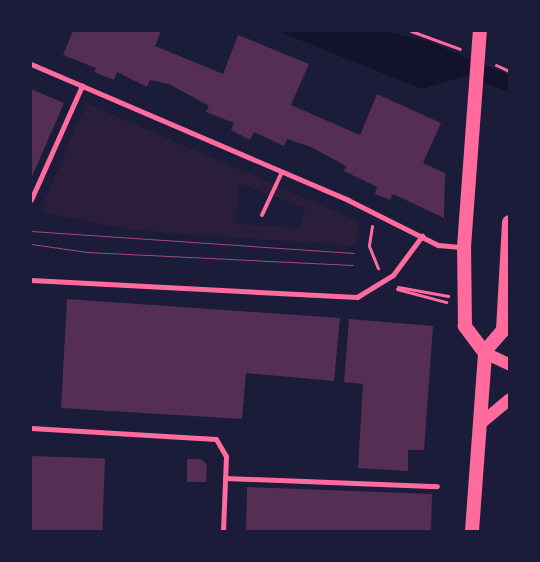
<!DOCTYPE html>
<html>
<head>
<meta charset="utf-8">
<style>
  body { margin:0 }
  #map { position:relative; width:540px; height:562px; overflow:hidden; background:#1b1b3a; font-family:"Fira Sans",sans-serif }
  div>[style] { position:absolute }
  .green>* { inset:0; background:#2a1e3b }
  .water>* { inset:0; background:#12122b }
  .building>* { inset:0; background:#542f53; transform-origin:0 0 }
  .path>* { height:3px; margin:-1.5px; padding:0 1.5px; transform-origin:1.5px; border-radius:1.5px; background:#ff6b9d }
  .service>* { height:4px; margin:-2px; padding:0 2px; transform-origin:2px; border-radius:2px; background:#ff6b9d }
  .pedestrian>* { height:4.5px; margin:-2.25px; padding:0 2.25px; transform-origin:2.25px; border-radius:2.25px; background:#ff6b9d }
  .minor>* { height:5px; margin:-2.5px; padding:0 2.5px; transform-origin:2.5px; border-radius:2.5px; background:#ff6b9d }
  .primary>* { height:12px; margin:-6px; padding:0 6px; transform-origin:6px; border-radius:6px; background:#ff6b9d }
  .trunk>* { height:14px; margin:-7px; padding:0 7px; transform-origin:7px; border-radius:7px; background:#ff6b9d }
  .tram>* { height:1px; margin:-0.5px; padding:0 0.5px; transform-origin:0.5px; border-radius:0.5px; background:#a44b75 }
  span { translate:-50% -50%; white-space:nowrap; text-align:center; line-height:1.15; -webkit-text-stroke:4px #1b1b3a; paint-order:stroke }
  .frame { position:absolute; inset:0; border:32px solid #1b1b3a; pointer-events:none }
</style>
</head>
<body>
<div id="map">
  <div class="green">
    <i style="clip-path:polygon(evenodd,86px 103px,360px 222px,355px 246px,132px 230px,40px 212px,86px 103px,239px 183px,305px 208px,299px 228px,236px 224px,239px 183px)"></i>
  </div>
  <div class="water">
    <i style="clip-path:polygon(278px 31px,384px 31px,427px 41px,509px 75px,509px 92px,465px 76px,422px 89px)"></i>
  </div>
  <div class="building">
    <i style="clip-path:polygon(73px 31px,161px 31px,155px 46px,223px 74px,238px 35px,309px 64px,291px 105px,360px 135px,377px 94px,441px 123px,423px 163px,445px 173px,444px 218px,393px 194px,390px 200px,375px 194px,377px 187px,344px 171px,346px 166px,311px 147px,287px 139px,284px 146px,254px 132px,250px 140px,231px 130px,234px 123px,206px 112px,209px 106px,169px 84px,150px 80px,147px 87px,117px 72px,114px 80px,94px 72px,96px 68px,63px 55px)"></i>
    <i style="clip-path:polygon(31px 89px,64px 103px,31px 179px)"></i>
    <i style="clip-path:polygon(67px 299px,340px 318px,334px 381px,246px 373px,242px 419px,61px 408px)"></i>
    <i style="clip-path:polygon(349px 319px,433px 326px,424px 450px,408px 450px,408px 471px,358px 468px,363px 384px,344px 382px)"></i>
    <i style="left:31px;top:456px;width:74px;height:75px;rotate:2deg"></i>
    <i style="clip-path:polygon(187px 459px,201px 459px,207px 465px,206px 482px,187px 482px)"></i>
    <i style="clip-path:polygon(247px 487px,432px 494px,431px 531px,246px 531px)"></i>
  </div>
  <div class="path">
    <i style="left:411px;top:31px;width:52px;rotate:20.2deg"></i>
    <i style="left:496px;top:65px;width:14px;rotate:25deg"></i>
    <i style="left:372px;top:226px;width:20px;rotate:99deg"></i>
    <i style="left:369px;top:246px;width:24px;rotate:68deg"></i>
    <i style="left:398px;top:287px;width:51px;rotate:10.2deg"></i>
    <i style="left:397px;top:289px;width:51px;rotate:14.9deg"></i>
  </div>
  <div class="service">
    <i style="left:262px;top:215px;width:47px;rotate:-65.1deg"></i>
  </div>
  <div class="pedestrian">
    <i style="left:31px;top:200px;width:125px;rotate:-65.9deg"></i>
    <i style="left:225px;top:478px;width:212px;rotate:2.2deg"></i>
  </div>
  <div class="minor">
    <i style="left:31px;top:64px;width:345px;rotate:23.2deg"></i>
    <i style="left:348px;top:200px;width:101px;rotate:26.6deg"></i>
    <i style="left:438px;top:245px;width:25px;rotate:5deg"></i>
    <i style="left:31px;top:280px;width:326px;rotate:3deg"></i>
    <i style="left:357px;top:297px;width:42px;rotate:-31.4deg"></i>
    <i style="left:393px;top:275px;width:49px;rotate:-53.4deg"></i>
    <i style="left:31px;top:428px;width:185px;rotate:3.4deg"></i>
    <i style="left:216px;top:439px;width:20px;rotate:60deg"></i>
    <i style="left:226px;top:456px;width:75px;rotate:92.3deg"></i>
  </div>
  <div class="primary">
    <i style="left:485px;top:353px;width:26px;rotate:25deg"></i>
    <i style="left:480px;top:424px;width:38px;rotate:-40deg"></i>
  </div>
  <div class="trunk">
    <i style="left:485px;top:351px;width:28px;rotate:-49deg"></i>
    <i style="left:503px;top:330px;width:108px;rotate:-86.8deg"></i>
    <i style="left:472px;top:531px;width:178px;rotate:-85.8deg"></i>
    <i style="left:485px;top:353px;width:34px;rotate:-127deg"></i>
    <i style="left:465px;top:326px;width:79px;rotate:-90.7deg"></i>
    <i style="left:464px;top:247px;width:217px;rotate:-85.8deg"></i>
  </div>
  <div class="tram">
    <i style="left:31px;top:231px;width:324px;rotate:3.9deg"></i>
    <i style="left:31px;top:244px;width:57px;rotate:8.1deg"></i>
    <i style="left:87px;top:252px;width:266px;rotate:2.8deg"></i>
  </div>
  <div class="frame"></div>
</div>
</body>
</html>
